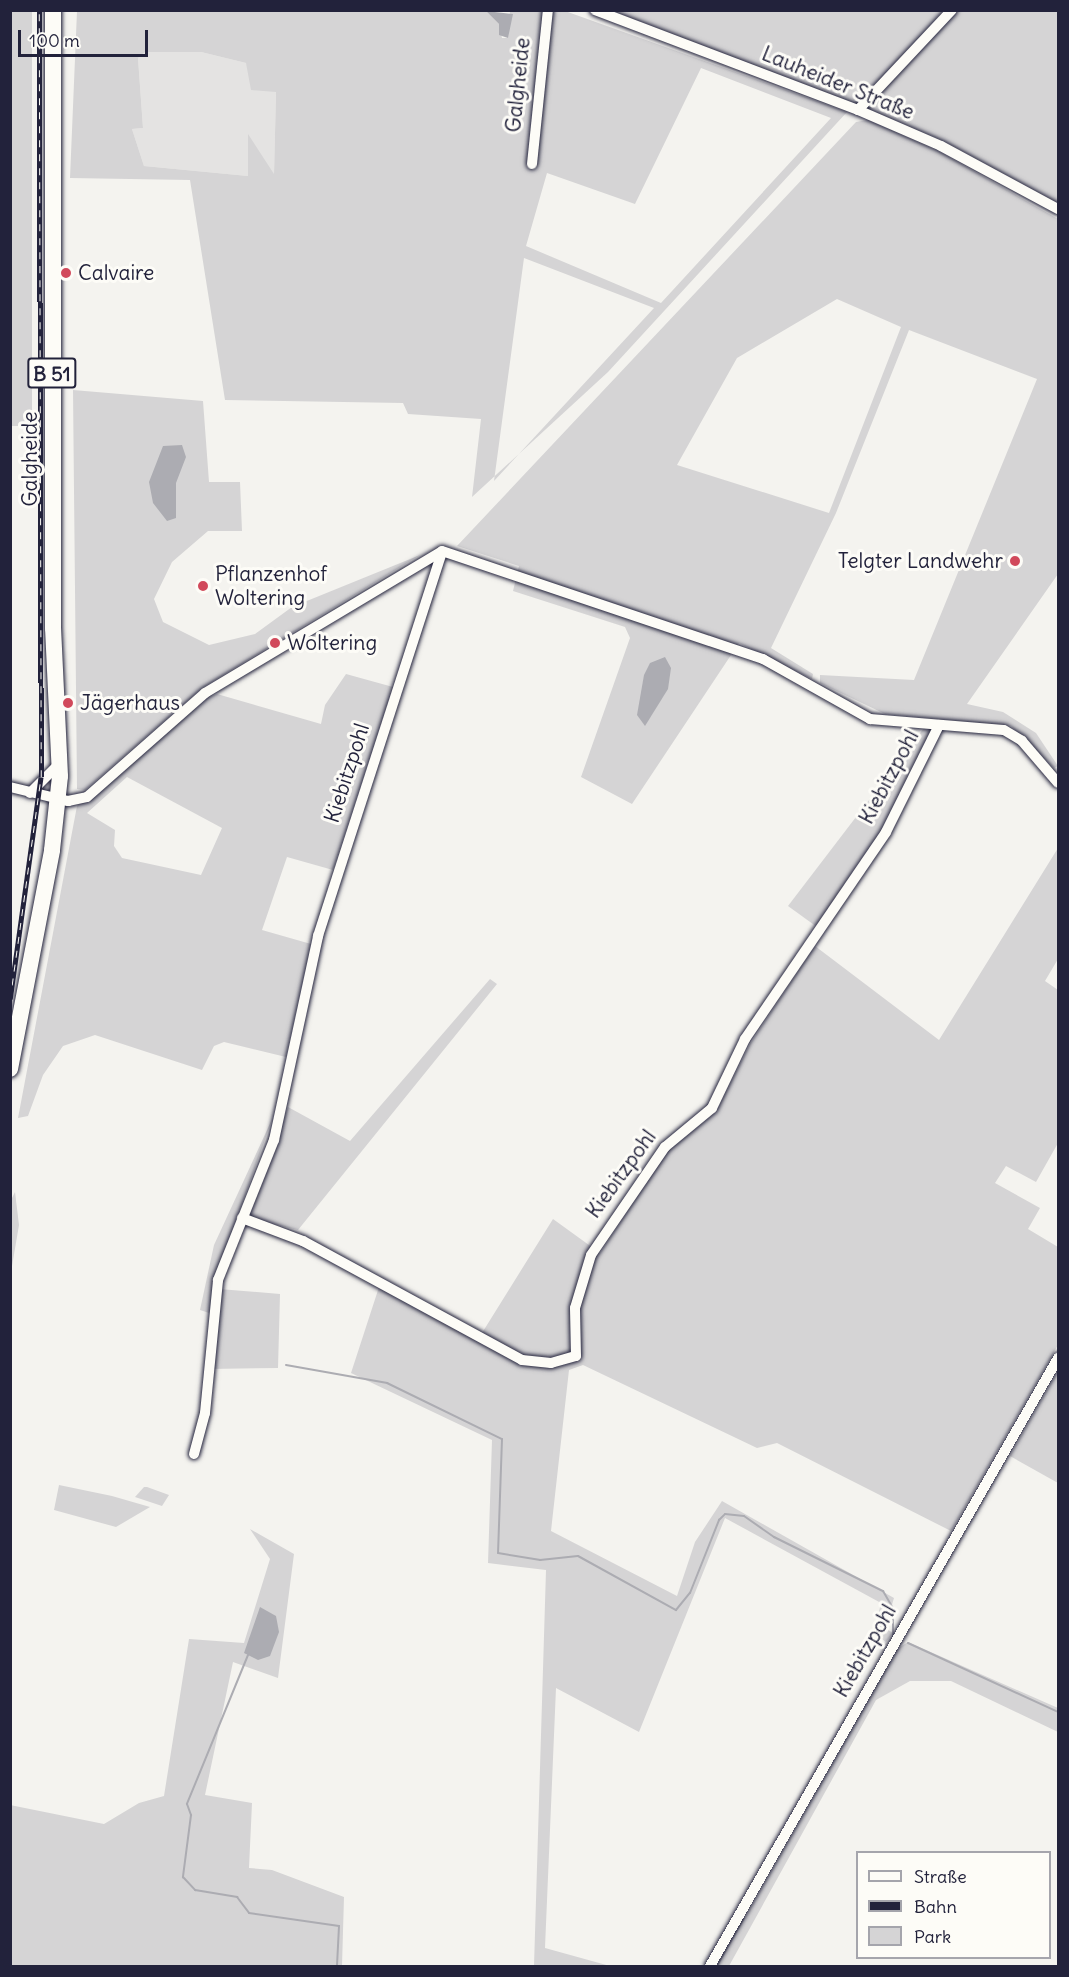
<!DOCTYPE html>
<html>
<head>
<meta charset="utf-8">
<style>
  body { margin:0 }
  #map { position:relative; width:1069px; height:1977px; overflow:hidden; background:#f4f3ef; font-family:Delius,sans-serif }
  div>[style] { position:absolute }
  .built>* { inset:0; background:#e4e3e2 }
  .green>* { inset:0; background:#d5d4d5; transform-origin:0 0 }
  .water>* { inset:0; background:#acacb2 }
  .stream>* { height:2px; margin:-1px; padding:0 1px; transform-origin:1px; border-radius:1px; background:#acacb2 }
  .roads { filter:drop-shadow(0 0 2px #22223b) drop-shadow(0 0 2px #22223b) }
  .street>* { height:10px; margin:-5px; padding:0 5px; transform-origin:5px; border-radius:5px; background:#fdfcf7 }
  .primary>* { height:16px; margin:-8px; padding:0 8px; transform-origin:8px; border-radius:8px; background:#fdfcf7 }
  .rail>* { height:4.5px; margin-top:-2.25px; transform-origin:0; background:repeating-linear-gradient(90deg,#fdfcf7 0 7px,#22223b 0 14px); box-sizing:border-box; border-block:2px solid #22223b }
  .dots>* { width:16px; height:16px; translate:-50% -50%; box-sizing:border-box; border:3px solid #fdfcf7; border-radius:50% }
  span { translate:-50% -50%; white-space:nowrap; text-align:center; line-height:1.15; -webkit-text-stroke:6px #fdfcf7; paint-order:stroke }
  .shield-label span { padding:2px 4px; background:#fdfcf7; border:2px solid; border-radius:4px; -webkit-text-stroke-width:0 }
  .shield-label { font-size:20px; color:#22223b; font-weight:700 }
  .street-label { font-size:21px; color:#22223b }
  .poi-label { font-size:21px; color:#22223b }
  .left { translate:0 -50%; text-align:left }
  .right { translate:-100% -50%; text-align:right }
  .frame { position:absolute; inset:0; border:12px solid #22223b; pointer-events:none }
  .legend { position:absolute; left:856px; top:1851px; width:195px; height:108px; box-sizing:border-box; background:#fdfcf7; border:2px solid #a5a5ac; margin:0; padding:8px 10px; list-style:none; font-size:18px; color:#22223b }
  .legend li { display:flex; align-items:center; gap:12px; height:30px }
  .legend b { width:30px; border:2px solid #a5a5ac }
  .scale { position:absolute; left:18px; top:30px; width:130px; height:27px; box-sizing:border-box; border:3px solid #22223b; border-top:0; padding-left:8px; font-size:18px; line-height:21px; white-space:nowrap; color:#22223b; -webkit-text-stroke:4px #fdfcf7; paint-order:stroke }
</style>
</head>
<body>
<div id="map">
  <div class="built">
    <i style="clip-path:polygon(145px 52px,201px 52px,246px 63px,276px 91px,274px 176px,248px 136px,248px 176px,144px 166px,132px 129px,143px 128px,138px 58px)"></i>
  </div>
  <div class="green">
    <i style="clip-path:polygon(936px 10px,942px 12px,859px 106px,613px 11px)"></i>
    <i style="left:10px;top:11px;width:22px;height:415px"></i>
    <i style="clip-path:polygon(evenodd,77px 11px,486px 11px,499px 24px,502px 38px,508px 38px,510px 11px,565px 11px,847px 112px,608px 372px,472px 497px,481px 419px,408px 414px,403px 403px,225px 400px,190px 180px,70px 178px,77px 11px,145px 52px,201px 52px,246px 63px,251px 90px,276px 92px,274px 174px,248px 134px,248px 176px,144px 166px,132px 129px,143px 128px,138px 58px,145px 52px,77px 11px,701px 68px,831px 118px,661px 303px,526px 246px,547px 173px,635px 204px,701px 68px,77px 11px,524px 258px,654px 308px,494px 481px,524px 258px)"></i>
    <i style="clip-path:polygon(956px 11px,1058px 11px,1058px 203px,944px 141px,864px 107px)"></i>
    <i style="clip-path:polygon(evenodd,868px 120px,940px 152px,1058px 219px,1058px 574px,967px 704px,1003px 712px,1036px 733px,1058px 766px,1054px 768px,1011px 726px,885px 714px,820px 683px,820px 675px,914px 680px,1037px 379px,909px 330px,836px 513px,771px 648px,813px 674px,812px 679px,739px 643px,632px 804px,581px 777px,630px 638px,625px 627px,513px 591px,519px 566px,457px 546px,856px 122px,868px 120px,837px 299px,901px 327px,829px 513px,677px 465px,737px 358px,837px 299px)"></i>
    <i style="clip-path:polygon(73px 390px,203px 401px,209px 482px,240px 482px,242px 531px,208px 531px,172px 562px,154px 599px,163px 622px,209px 645px,255px 634px,292px 607px,420px 555px,202px 688px,85px 790px,77px 789px)"></i>
    <i style="clip-path:polygon(evenodd,346px 674px,393px 687px,333px 870px,287px 857px,262px 930px,311px 944px,286px 1057px,224px 1042px,214px 1046px,202px 1070px,95px 1035px,63px 1046px,43px 1075px,28px 1116px,18px 1118px,77px 806px,207px 698px,217px 694px,321px 724px,325px 705px,346px 674px,127px 777px,222px 828px,201px 875px,122px 858px,114px 846px,115px 830px,87px 813px,127px 777px)"></i>
    <i style="clip-path:polygon(924px 728px,932px 734px,879px 834px,817px 927px,788px 906px)"></i>
    <i style="clip-path:polygon(1058px 848px,1058px 959px,1045px 981px,1058px 990px,1058px 1143px,1036px 1182px,1006px 1166px,995px 1183px,1040px 1208px,1028px 1229px,1058px 1247px,1058px 1345px,951px 1531px,777px 1443px,757px 1448px,583px 1365px,569px 1370px,551px 1531px,677px 1596px,695px 1542px,722px 1501px,894px 1598px,885px 1628px,893px 1633px,886px 1642px,874px 1633px,881px 1603px,725px 1518px,639px 1732px,556px 1688px,545px 1948px,610px 1966px,534px 1966px,546px 1570px,488px 1563px,492px 1440px,351px 1373px,379px 1287px,477px 1341px,553px 1219px,600px 1253px,667px 1152px,716px 1112px,750px 1044px,815px 946px,939px 1040px)"></i>
    <i style="clip-path:polygon(490px 979px,497px 984px,298px 1230px,252px 1219px,249px 1211px,288px 1107px,350px 1141px)"></i>
    <i style="clip-path:polygon(273px 1117px,216px 1277px,209px 1313px,200px 1310px,214px 1245px)"></i>
    <i style="clip-path:polygon(15px 1192px,19px 1225px,11px 1272px,11px 1200px)"></i>
    <i style="clip-path:polygon(219px 1289px,280px 1294px,278px 1368px,209px 1369px)"></i>
    <i style="clip-path:polygon(1058px 1371px,1058px 1483px,1010px 1456px)"></i>
    <i style="clip-path:polygon(59px 1485px,112px 1496px,150px 1507px,116px 1527px,54px 1510px)"></i>
    <i style="clip-path:polygon(144px 1487px,147px 1487px,169px 1495px,162px 1506px,135px 1497px)"></i>
    <i style="clip-path:polygon(250px 1529px,294px 1554px,278px 1678px,233px 1662px,205px 1795px,252px 1803px,249px 1868px,272px 1870px,344px 1897px,342px 1966px,11px 1966px,10px 1805px,104px 1824px,139px 1803px,164px 1796px,189px 1639px,244px 1643px,270px 1559px)"></i>
    <i style="clip-path:polygon(908px 1642px,1058px 1708px,1058px 1732px,951px 1681px,910px 1681px,876px 1700px,729px 1966px,718px 1966px,897px 1649px)"></i>
  </div>
  <div class="water">
    <i style="clip-path:polygon(486px 11px,513px 14px,508px 38px,499px 35px,499px 24px)"></i>
    <i style="clip-path:polygon(182px 445px,186px 457px,176px 483px,176px 518px,167px 521px,153px 503px,149px 482px,163px 446px)"></i>
    <i style="clip-path:polygon(665px 657px,671px 668px,668px 689px,645px 726px,637px 715px,644px 675px,650px 663px)"></i>
    <i style="clip-path:polygon(260px 1607px,276px 1616px,279px 1632px,270px 1656px,258px 1660px,244px 1653px)"></i>
  </div>
  <div class="stream">
    <i style="left:286px;top:1365px;width:103px;rotate:10.1deg"></i>
    <i style="left:387px;top:1383px;width:128px;rotate:26deg"></i>
    <i style="left:502px;top:1439px;width:114px;rotate:92deg"></i>
    <i style="left:498px;top:1553px;width:43px;rotate:9.5deg"></i>
    <i style="left:540px;top:1560px;width:38px;rotate:-6deg"></i>
    <i style="left:578px;top:1556px;width:112px;rotate:28.9deg"></i>
    <i style="left:676px;top:1610px;width:22px;rotate:-51deg"></i>
    <i style="left:690px;top:1593px;width:79px;rotate:-68.3deg"></i>
    <i style="left:719px;top:1520px;width:8px;rotate:-45deg"></i>
    <i style="left:725px;top:1514px;width:19px;rotate:6deg"></i>
    <i style="left:744px;top:1516px;width:37px;rotate:35deg"></i>
    <i style="left:774px;top:1537px;width:122px;rotate:26.4deg"></i>
    <i style="left:883px;top:1591px;width:20px;rotate:60deg"></i>
    <i style="left:893px;top:1608px;width:29px;rotate:90deg"></i>
    <i style="left:908px;top:1643px;width:165px;rotate:24.7deg"></i>
    <i style="left:248px;top:1655px;width:161px;rotate:112.3deg"></i>
    <i style="left:187px;top:1804px;width:12px;rotate:70deg"></i>
    <i style="left:191px;top:1815px;width:63px;rotate:97.4deg"></i>
    <i style="left:183px;top:1877px;width:18px;rotate:47deg"></i>
    <i style="left:195px;top:1890px;width:43px;rotate:9.5deg"></i>
    <i style="left:237px;top:1897px;width:20px;rotate:53deg"></i>
    <i style="left:249px;top:1913px;width:91px;rotate:8.2deg"></i>
    <i style="left:339px;top:1926px;width:40px;rotate:92.9deg"></i>
    <i style="left:717px;top:1966px;width:55px;rotate:-60.6deg"></i>
  </div>
  <div class="roads">
    <div class="street">
      <i style="left:595px;top:10px;width:281px;rotate:20.8deg"></i>
      <i style="left:858px;top:110px;width:90px;rotate:23.4deg"></i>
      <i style="left:941px;top:146px;width:133px;rotate:28.3deg"></i>
      <i style="left:858px;top:110px;width:137px;rotate:-46.8deg"></i>
      <i style="left:532px;top:164px;width:155px;rotate:-84.1deg"></i>
      <i style="left:10px;top:787px;width:60px;rotate:13.6deg"></i>
      <i style="left:68px;top:801px;width:19px;rotate:-12deg"></i>
      <i style="left:87px;top:797px;width:157px;rotate:-41.4deg"></i>
      <i style="left:205px;top:693px;width:276px;rotate:-30.9deg"></i>
      <i style="left:442px;top:551px;width:339px;rotate:18.6deg"></i>
      <i style="left:763px;top:659px;width:123px;rotate:29.3deg"></i>
      <i style="left:870px;top:719px;width:134px;rotate:4.7deg"></i>
      <i style="left:1004px;top:730px;width:21px;rotate:31deg"></i>
      <i style="left:1022px;top:741px;width:55px;rotate:49.4deg"></i>
      <i style="left:30px;top:793px;width:41px;rotate:-45deg"></i>
      <i style="left:242px;top:1218px;width:65px;rotate:20.7deg"></i>
      <i style="left:303px;top:1241px;width:249px;rotate:28.5deg"></i>
      <i style="left:522px;top:1360px;width:29px;rotate:6deg"></i>
      <i style="left:551px;top:1363px;width:26px;rotate:-16deg"></i>
      <i style="left:576px;top:1356px;width:48px;rotate:-91.2deg"></i>
      <i style="left:575px;top:1308px;width:55px;rotate:-73.2deg"></i>
      <i style="left:591px;top:1255px;width:131px;rotate:-55.6deg"></i>
      <i style="left:665px;top:1147px;width:61px;rotate:-39.7deg"></i>
      <i style="left:712px;top:1108px;width:76px;rotate:-64.4deg"></i>
      <i style="left:745px;top:1039px;width:250px;rotate:-55.7deg"></i>
      <i style="left:886px;top:832px;width:119px;rotate:-63.6deg"></i>
      <i style="left:194px;top:1454px;width:42px;rotate:-75deg"></i>
      <i style="left:205px;top:1413px;width:134px;rotate:-84.4deg"></i>
      <i style="left:218px;top:1280px;width:151px;rotate:-68.2deg"></i>
      <i style="left:274px;top:1140px;width:209px;rotate:-77.8deg"></i>
      <i style="left:318px;top:936px;width:404px;rotate:-72.1deg"></i>
      <i style="left:710px;top:1966px;width:701px;rotate:-60.21deg"></i>
    </div>
    <div class="primary">
      <i style="left:10px;top:1069px;width:223px;rotate:-79.1deg"></i>
      <i style="left:52px;top:850px;width:74px;rotate:-83.8deg"></i>
      <i style="left:60px;top:776px;width:148px;rotate:-92.7deg"></i>
      <i style="left:53px;top:628px;width:618px;rotate:-90deg"></i>
    </div>
  </div>
  <div class="rail">
    <i style="left:10px;top:999px;width:224px;rotate:-82.1deg"></i>
    <i style="left:41px;top:777px;width:767px;rotate:-90.15deg"></i>
  </div>
  <div class="dots">
    <i style="left:66px;top:273px;background:#d1495b"></i>
    <i style="left:1015px;top:561px;background:#d1495b"></i>
    <i style="left:203px;top:586px;background:#d1495b"></i>
    <i style="left:275px;top:643px;background:#d1495b"></i>
    <i style="left:68px;top:703px;background:#d1495b"></i>
  </div>
  <div class="shield-label">
    <span style="left:52px;top:373px">B 51</span>
  </div>
  <div class="street-label">
    <span style="left:838px;top:83px;rotate:22deg">Lauheider Straße</span>
    <span style="left:518px;top:85px;rotate:-84deg">Galgheide</span>
    <span style="left:30px;top:459px;rotate:-90deg">Galgheide</span>
    <span style="left:347px;top:773px;rotate:-72deg">Kiebitzpohl</span>
    <span style="left:889px;top:777px;rotate:-62deg">Kiebitzpohl</span>
    <span style="left:621px;top:1174px;rotate:-54deg">Kiebitzpohl</span>
    <span style="left:865px;top:1651px;rotate:-60deg">Kiebitzpohl</span>
  </div>
  <div class="poi-label">
    <span class="left" style="left:78px;top:273px">Calvaire</span>
    <span class="right" style="left:1003px;top:561px">Telgter Landwehr</span>
    <span class="left" style="left:215px;top:586px">Pflanzenhof<br>Woltering</span>
    <span class="left" style="left:287px;top:643px">Woltering</span>
    <span class="left" style="left:80px;top:703px">Jägerhaus</span>
  </div>
  <div class="frame"></div>
  <ul class="legend">
  <li><b style="height:8px;background:#fdfcf7"></b>Straße</li>
  <li><b style="height:8px;background:#22223b"></b>Bahn</li>
  <li><b style="height:16px;background:#d5d4d5"></b>Park</li>
  </ul>
  <div class="scale">100 m</div>
</div>
</body>
</html>
